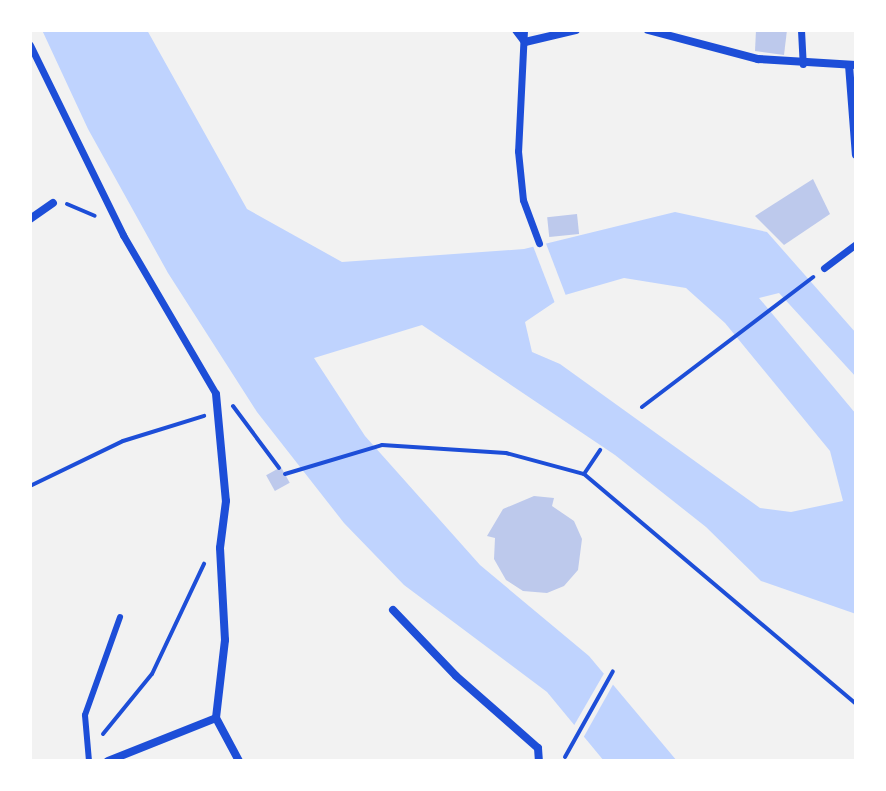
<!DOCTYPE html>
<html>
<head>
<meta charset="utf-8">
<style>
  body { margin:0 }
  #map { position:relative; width:886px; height:791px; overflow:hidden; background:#f2f2f2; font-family:"Times New Roman",serif }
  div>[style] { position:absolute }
  .water>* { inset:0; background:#bfd3fe }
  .pier>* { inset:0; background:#f2f2f2; transform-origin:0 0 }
  .building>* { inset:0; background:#bdc9ec; transform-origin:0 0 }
  .path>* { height:4px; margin:-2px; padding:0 2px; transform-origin:2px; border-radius:2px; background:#1d4ed8 }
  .service>* { height:6px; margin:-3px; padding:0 3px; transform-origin:3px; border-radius:3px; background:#1d4ed8 }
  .pedestrian>* { height:7px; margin:-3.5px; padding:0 3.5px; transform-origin:3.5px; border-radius:3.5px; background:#1d4ed8 }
  .minor>* { height:8px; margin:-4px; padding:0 4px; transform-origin:4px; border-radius:4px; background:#1d4ed8 }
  span { translate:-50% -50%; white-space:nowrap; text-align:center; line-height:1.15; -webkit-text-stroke:6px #fff; paint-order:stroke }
  .frame { position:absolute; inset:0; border:32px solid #fff; pointer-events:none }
</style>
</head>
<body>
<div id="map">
  <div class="water">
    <i style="clip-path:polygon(evenodd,42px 30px,147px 30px,247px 209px,342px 262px,524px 249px,675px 212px,767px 232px,856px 333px,856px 377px,779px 293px,759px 298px,856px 414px,856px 614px,761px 581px,706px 527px,615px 455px,422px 325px,314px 358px,365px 436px,480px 565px,589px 656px,677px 761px,604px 761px,547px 692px,404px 585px,344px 523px,257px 412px,168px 273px,88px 129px,42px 30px,624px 278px,686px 288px,725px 323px,830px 451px,843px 501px,791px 512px,760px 508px,560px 364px,532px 352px,525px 322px,565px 295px,624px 278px)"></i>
  </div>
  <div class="pier">
    <i style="left:545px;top:241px;width:62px;height:13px;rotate:69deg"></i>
    <i style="clip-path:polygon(606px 670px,615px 681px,582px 740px,572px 729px)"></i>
  </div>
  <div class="building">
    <i style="clip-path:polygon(756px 30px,787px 30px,784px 55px,755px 51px)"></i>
    <i style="clip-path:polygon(813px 179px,830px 214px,784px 245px,755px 216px)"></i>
    <i style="left:577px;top:214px;width:20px;height:30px;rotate:84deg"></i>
    <i style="left:281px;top:467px;width:18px;height:17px;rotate:61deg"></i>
    <i style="clip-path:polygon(534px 496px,554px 498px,552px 506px,574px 521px,582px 539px,578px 570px,564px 586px,547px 593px,523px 591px,506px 580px,494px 559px,495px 538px,487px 536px,503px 509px)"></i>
  </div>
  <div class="path">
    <i style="left:67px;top:204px;width:30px;rotate:23deg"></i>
    <i style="left:233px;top:406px;width:77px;rotate:53.4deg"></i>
    <i style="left:642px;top:407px;width:215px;rotate:-37.2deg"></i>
    <i style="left:285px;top:474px;width:101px;rotate:-16.6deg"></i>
    <i style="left:382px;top:445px;width:124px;rotate:3.7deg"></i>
    <i style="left:506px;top:453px;width:81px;rotate:15.1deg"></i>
    <i style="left:584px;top:474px;width:356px;rotate:40.2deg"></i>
    <i style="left:584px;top:474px;width:29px;rotate:-56deg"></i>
    <i style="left:30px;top:486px;width:103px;rotate:-25.8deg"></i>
    <i style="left:123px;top:441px;width:85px;rotate:-17.2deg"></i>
    <i style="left:103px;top:734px;width:77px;rotate:-50.8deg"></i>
    <i style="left:152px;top:674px;width:122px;rotate:-64.7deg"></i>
    <i style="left:565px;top:757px;width:98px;rotate:-60.8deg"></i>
  </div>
  <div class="service">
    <i style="left:89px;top:761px;width:46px;rotate:-95deg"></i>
    <i style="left:85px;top:715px;width:104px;rotate:-70.3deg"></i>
  </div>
  <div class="pedestrian">
    <i style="left:524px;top:30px;width:121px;rotate:92.8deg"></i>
    <i style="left:518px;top:151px;width:49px;rotate:84.2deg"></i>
    <i style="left:523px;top:200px;width:46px;rotate:69.6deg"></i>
    <i style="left:801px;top:30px;width:34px;rotate:87deg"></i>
    <i style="left:30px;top:45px;width:212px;rotate:63.9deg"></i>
    <i style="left:123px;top:235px;width:184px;rotate:59.7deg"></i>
    <i style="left:824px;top:268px;width:40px;rotate:-37deg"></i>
  </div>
  <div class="minor">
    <i style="left:516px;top:30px;width:15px;rotate:53deg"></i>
    <i style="left:525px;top:42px;width:52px;rotate:-13.2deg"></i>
    <i style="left:648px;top:30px;width:114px;rotate:14.8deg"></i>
    <i style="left:758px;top:59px;width:98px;rotate:3.5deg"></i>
    <i style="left:849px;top:65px;width:90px;rotate:85.6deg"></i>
    <i style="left:30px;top:219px;width:28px;rotate:-35deg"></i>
    <i style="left:216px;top:394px;width:107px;rotate:84.7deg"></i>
    <i style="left:226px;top:501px;width:47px;rotate:97.3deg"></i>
    <i style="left:220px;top:548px;width:92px;rotate:86.9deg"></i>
    <i style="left:225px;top:640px;width:79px;rotate:96.6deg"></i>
    <i style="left:216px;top:718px;width:49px;rotate:61.9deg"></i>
    <i style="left:393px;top:610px;width:91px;rotate:46.3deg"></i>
    <i style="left:456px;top:676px;width:109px;rotate:41.3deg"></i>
    <i style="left:538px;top:748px;width:13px;rotate:86deg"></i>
    <i style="left:108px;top:761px;width:116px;rotate:-21.7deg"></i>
  </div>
  <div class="frame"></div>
</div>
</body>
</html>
